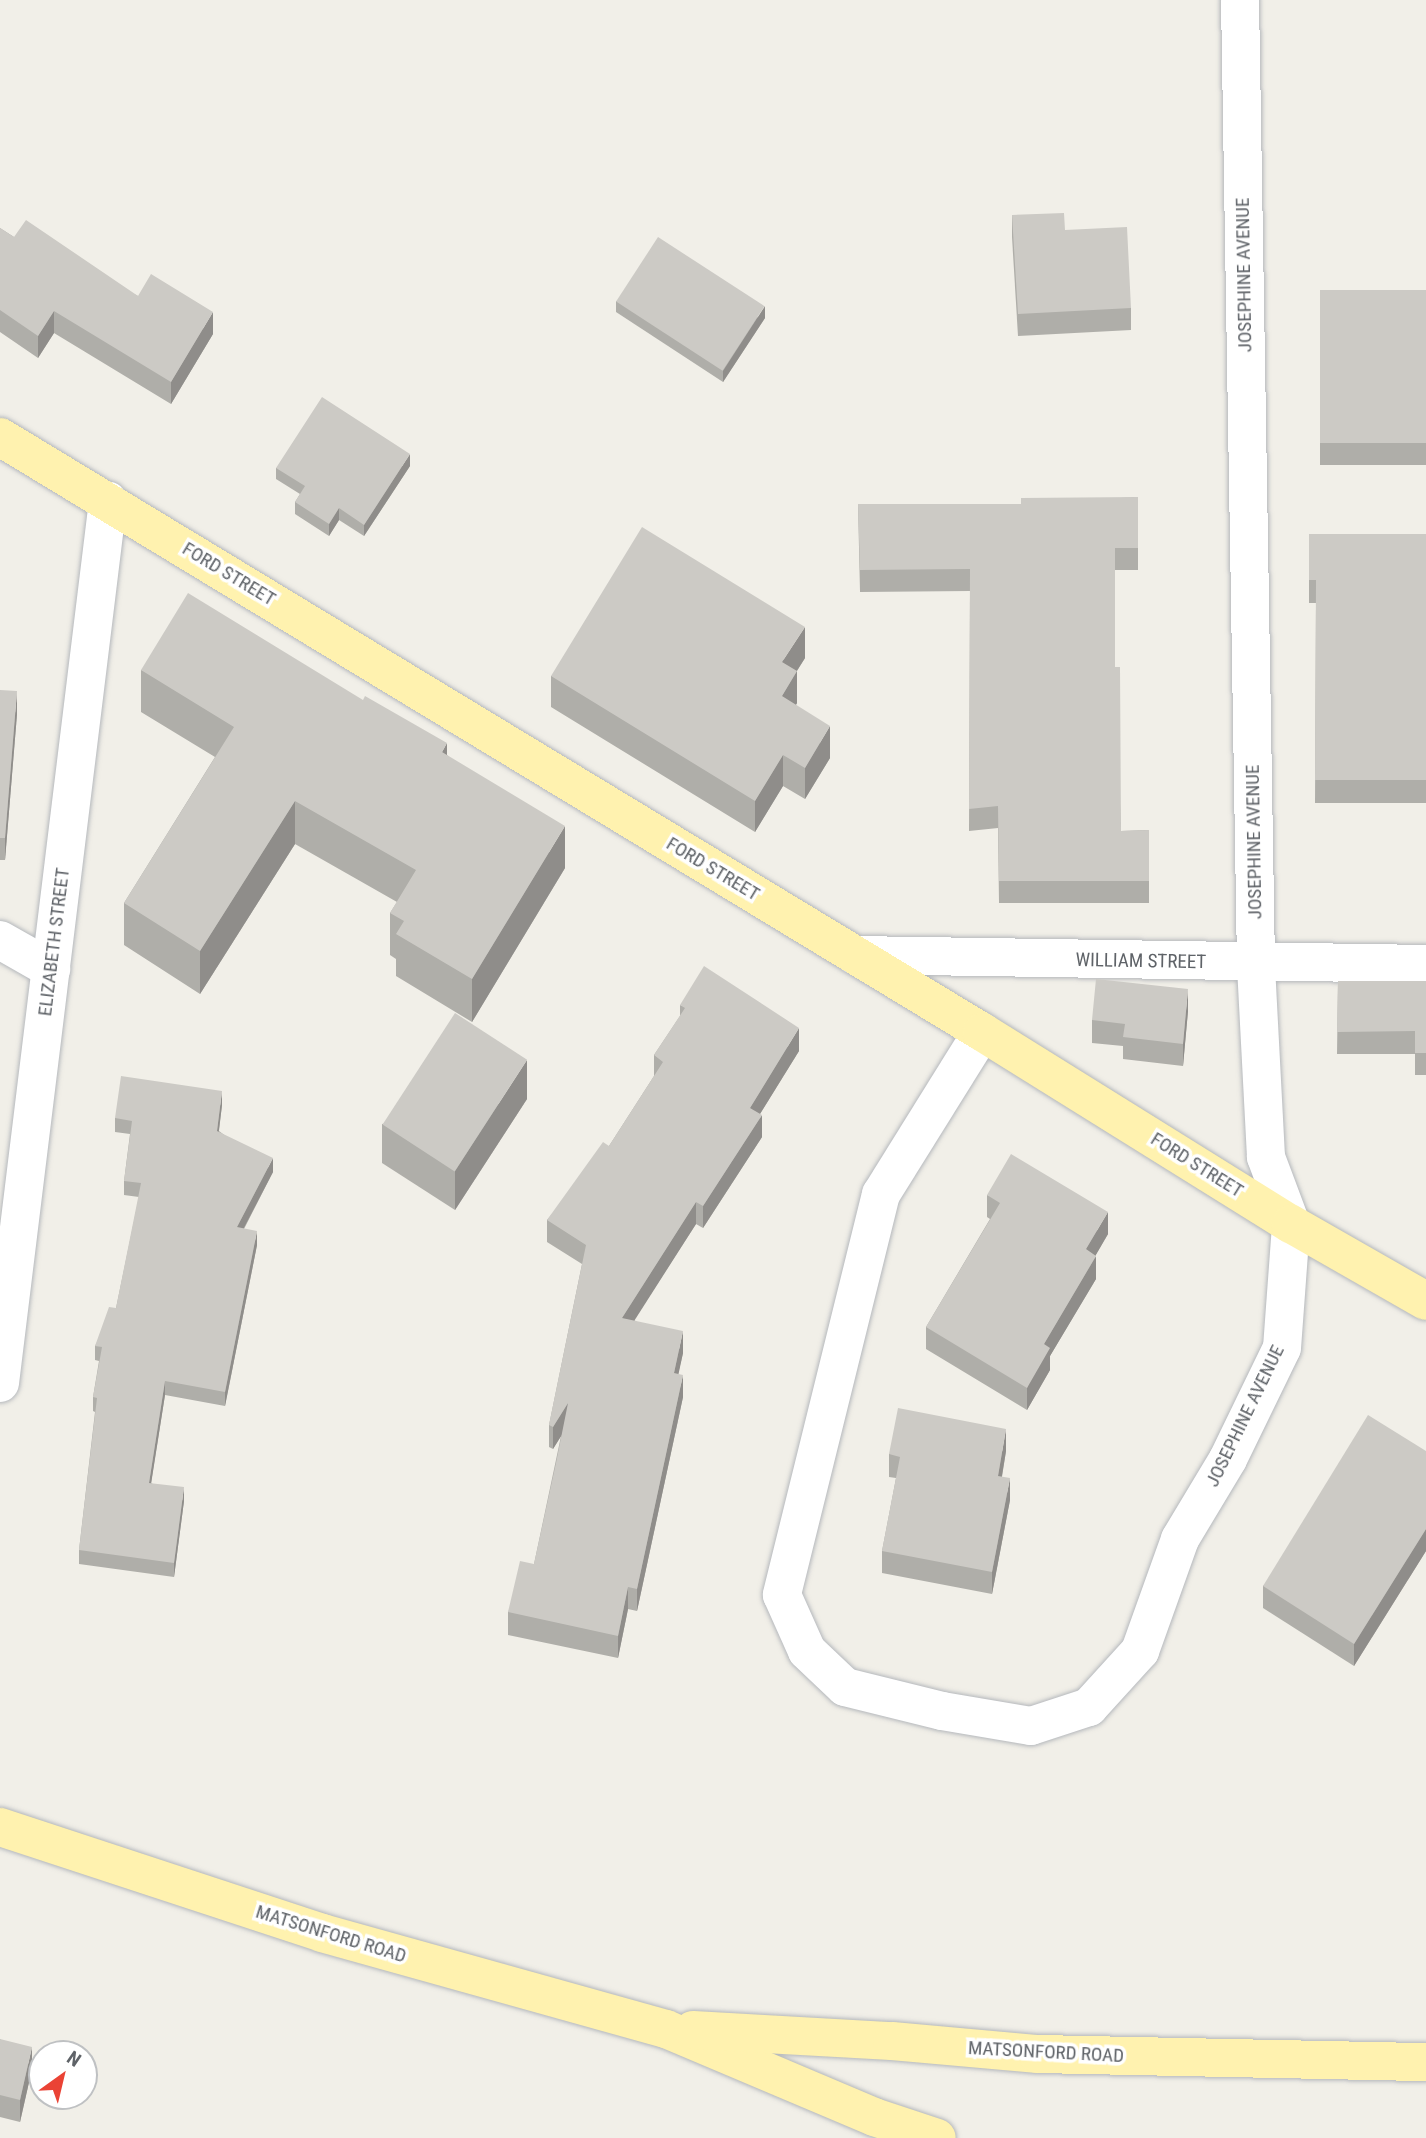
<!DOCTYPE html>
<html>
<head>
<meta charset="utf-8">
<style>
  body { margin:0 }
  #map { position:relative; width:1426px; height:2138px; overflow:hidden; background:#f1efe8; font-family:"Roboto Condensed",sans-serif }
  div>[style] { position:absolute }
  .roads { filter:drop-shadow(0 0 2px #b5b8bc) drop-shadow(0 0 2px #b5b8bc) }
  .minor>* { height:38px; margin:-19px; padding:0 19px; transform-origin:19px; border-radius:19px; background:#fff }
  .primary>* { height:38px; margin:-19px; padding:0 19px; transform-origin:19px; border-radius:19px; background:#fff2af }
  .wall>* { inset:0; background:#afaea9; transform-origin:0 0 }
  .shaded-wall>* { inset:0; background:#8f8d8a }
  .building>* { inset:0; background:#cccac5; transform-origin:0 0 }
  span { translate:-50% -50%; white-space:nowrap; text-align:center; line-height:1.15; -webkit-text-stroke:7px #fff; paint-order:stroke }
  .street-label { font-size:19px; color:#5f6368 }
  .north { position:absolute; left:28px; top:2040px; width:70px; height:70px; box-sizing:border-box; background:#fff; border:2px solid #bfc1c3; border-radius:50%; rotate:34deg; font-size:19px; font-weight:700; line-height:28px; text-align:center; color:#5f6368 }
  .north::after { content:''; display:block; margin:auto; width:24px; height:32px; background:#ea4335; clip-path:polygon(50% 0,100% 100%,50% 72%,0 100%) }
</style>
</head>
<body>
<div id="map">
  <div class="roads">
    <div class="minor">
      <i style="left:0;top:940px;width:59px;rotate:29.6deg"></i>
      <i style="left:855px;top:955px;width:571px;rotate:0.9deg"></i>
      <i style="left:982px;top:1032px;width:191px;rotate:121.9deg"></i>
      <i style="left:881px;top:1194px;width:413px;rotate:103.9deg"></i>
      <i style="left:782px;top:1595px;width:61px;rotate:65.9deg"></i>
      <i style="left:807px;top:1651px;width:52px;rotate:43.5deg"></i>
      <i style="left:845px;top:1687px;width:100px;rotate:13.9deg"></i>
      <i style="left:942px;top:1711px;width:90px;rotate:9.6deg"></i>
      <i style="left:1031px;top:1726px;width:61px;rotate:-18.1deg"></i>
      <i style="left:1089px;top:1707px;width:76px;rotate:-47.7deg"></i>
      <i style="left:1140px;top:1651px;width:119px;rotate:-70.3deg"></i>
      <i style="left:1180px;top:1539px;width:93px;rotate:-59deg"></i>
      <i style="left:1228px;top:1459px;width:123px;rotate:-64.1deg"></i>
      <i style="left:1282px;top:1348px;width:124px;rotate:-85.8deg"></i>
      <i style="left:1291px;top:1224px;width:72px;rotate:-110.5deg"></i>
      <i style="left:1266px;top:1157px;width:193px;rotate:-93deg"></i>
      <i style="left:1256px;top:964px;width:964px;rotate:-90.95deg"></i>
      <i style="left:0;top:1383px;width:889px;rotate:-83.02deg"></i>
    </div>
    <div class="primary">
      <i style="left:0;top:437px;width:1148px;rotate:31.21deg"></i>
      <i style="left:982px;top:1032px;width:364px;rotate:31.9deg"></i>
      <i style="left:1291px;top:1224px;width:155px;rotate:29.7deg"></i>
      <i style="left:0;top:1827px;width:339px;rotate:18.2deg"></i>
      <i style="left:322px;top:1933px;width:357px;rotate:15.6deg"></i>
      <i style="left:666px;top:2029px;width:226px;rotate:22.9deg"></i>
      <i style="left:874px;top:2117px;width:66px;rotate:18.4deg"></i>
      <i style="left:693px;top:2030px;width:199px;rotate:3.2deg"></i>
      <i style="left:892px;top:2041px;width:147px;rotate:5.1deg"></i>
      <i style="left:1038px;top:2054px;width:388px;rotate:1.2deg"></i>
    </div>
  </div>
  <div class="wall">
    <i style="clip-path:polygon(1012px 215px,1065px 230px,1131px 308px,1131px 330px,1018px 336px,1012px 237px)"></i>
    <i style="clip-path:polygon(0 228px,14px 237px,138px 296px,213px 334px,171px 404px,54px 333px,38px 358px,0 332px)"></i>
    <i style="left:1320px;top:290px;width:106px;height:175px"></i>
    <i style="clip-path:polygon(616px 301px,765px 318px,723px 382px,616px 312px)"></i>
    <i style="clip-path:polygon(410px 466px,364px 536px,339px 520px,329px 536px,295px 514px,295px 502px,300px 494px,276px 479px,276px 468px)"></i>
    <i style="clip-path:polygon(1138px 497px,1138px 570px,1115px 570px,1115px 667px,1121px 831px,1149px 830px,1149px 903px,999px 903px,998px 828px,969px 831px,970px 591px,860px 592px,858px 504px,1021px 504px)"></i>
    <i style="clip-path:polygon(1309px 534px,1426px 534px,1426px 803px,1315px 803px,1316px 603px,1309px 603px)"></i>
    <i style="clip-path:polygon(805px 658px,797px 671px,797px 703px,796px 705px,830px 758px,805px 799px,783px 786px,755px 832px,551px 707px,551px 676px)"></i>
    <i style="clip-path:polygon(141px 670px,447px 755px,565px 868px,472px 1022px,396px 976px,396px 959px,390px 955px,390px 913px,397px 902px,295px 844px,200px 994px,124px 945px,124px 903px,215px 757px,141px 712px)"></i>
    <i style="clip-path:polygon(0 690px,17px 714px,5px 860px,0 860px)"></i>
    <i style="clip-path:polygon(1338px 981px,1426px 981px,1426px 1075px,1415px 1075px,1415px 1054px,1337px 1054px)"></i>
    <i style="clip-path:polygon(680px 1005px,799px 1051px,760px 1114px,762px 1137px,703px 1228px,696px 1224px,634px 1320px,683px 1353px,678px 1374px,683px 1397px,637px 1611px,628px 1609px,618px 1658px,508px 1635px,508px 1612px,534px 1564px,561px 1436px,553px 1449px,549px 1447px,549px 1425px,582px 1264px,547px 1242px,547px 1220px,609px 1146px,654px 1076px,654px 1055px,680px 1016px)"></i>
    <i style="clip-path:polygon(1188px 1011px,1183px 1066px,1123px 1059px,1123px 1046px,1092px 1043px,1092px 1020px)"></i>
    <i style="clip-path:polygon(527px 1099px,455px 1210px,382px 1163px,382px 1124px)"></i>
    <i style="clip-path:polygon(222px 1105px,219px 1131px,273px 1172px,244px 1229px,257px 1245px,225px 1406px,165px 1395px,151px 1483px,184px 1501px,174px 1577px,79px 1564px,79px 1550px,95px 1412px,93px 1411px,93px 1397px,99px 1361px,95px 1360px,95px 1346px,116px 1308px,139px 1197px,124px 1195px,124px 1181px,130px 1134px,115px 1132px,115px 1118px)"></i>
    <i style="clip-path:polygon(987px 1195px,1108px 1234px,1095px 1256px,1096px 1279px,1050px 1356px,1050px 1370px,1027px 1410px,926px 1349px,926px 1327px,990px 1219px,987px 1217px)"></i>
    <i style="clip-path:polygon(1006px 1451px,1002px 1477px,1010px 1500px,992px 1594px,882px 1573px,882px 1551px,896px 1478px,889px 1477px,889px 1454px)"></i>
    <i style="clip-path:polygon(1426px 1451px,1426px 1551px,1354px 1666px,1263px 1608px,1263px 1586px)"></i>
    <i style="clip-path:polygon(0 2039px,32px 2069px,20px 2122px,0 2117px)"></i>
  </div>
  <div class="shaded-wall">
    <i style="clip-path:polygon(765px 306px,765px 318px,723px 382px,723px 371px)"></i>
    <i style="clip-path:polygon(54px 311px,54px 333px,38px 358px,38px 336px)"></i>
    <i style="clip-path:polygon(213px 312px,213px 334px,171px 404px,171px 382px)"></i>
    <i style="clip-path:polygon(410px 454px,410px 466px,364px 536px,364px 525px)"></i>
    <i style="clip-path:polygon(339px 508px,339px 520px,329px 536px,329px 524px)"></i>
    <i style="clip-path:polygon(805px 627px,805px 658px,782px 694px,782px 662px)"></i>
    <i style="clip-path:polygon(797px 671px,797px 703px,782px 728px,782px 696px)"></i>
    <i style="clip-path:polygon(17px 691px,17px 714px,5px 860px,5px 838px)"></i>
    <i style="clip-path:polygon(830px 726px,830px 758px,805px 799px,805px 768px)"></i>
    <i style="clip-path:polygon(447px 743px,447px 785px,442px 752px)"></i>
    <i style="clip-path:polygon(783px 755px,783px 786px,755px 832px,755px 801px)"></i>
    <i style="clip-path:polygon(295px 801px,295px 844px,200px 994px,200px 951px)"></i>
    <i style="clip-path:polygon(565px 826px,565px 868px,472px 1022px,472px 979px)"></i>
    <i style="clip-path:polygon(1188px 989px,1188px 1011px,1183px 1066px,1183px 1044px)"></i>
    <i style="clip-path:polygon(799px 1028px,799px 1051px,750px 1130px,750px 1108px)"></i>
    <i style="clip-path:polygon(527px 1060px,527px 1099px,455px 1210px,455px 1171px)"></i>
    <i style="clip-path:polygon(222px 1091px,222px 1105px,217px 1145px,217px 1131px)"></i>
    <i style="clip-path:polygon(762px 1115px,762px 1137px,703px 1228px,703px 1206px)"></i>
    <i style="clip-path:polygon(273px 1158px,273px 1172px,237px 1241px,237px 1227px)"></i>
    <i style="clip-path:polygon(696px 1202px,696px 1224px,622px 1340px,622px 1318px)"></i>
    <i style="clip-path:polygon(1108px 1212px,1108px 1234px,1086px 1272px,1086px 1249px)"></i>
    <i style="clip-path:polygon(257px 1231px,257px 1245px,225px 1406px,225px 1392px)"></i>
    <i style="clip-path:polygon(1096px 1256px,1096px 1279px,1050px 1356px,1050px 1370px,1027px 1410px,1027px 1388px,1044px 1344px)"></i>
    <i style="clip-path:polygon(683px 1331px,683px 1353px,674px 1395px,674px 1373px)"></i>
    <i style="clip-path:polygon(683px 1375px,683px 1397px,637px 1611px,637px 1589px)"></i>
    <i style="clip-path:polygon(165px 1381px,165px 1395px,149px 1497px,149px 1483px)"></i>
    <i style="clip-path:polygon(568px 1403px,568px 1425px,553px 1449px,553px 1427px)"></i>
    <i style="clip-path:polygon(1006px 1429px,1006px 1451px,998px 1499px,998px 1476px)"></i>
    <i style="clip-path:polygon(1010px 1478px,1010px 1500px,992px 1594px,992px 1572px)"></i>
    <i style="clip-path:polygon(184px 1487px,184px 1501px,174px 1577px,174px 1563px)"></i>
    <i style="clip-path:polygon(1426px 1529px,1426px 1551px,1354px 1666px,1354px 1644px)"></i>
    <i style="clip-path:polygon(628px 1587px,628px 1609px,618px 1658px,618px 1636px)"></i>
    <i style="clip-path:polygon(32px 2047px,32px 2069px,20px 2122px,20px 2100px)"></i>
  </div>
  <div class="building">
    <i style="clip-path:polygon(1064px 213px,1065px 230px,1127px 227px,1131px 308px,1018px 314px,1012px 215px)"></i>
    <i style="clip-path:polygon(26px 220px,138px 296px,151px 274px,213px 312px,171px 382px,54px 311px,38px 336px,0 310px,0 228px,14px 237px)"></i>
    <i style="left:658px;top:237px;width:127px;height:77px;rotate:33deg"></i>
    <i style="left:1320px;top:290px;width:106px;height:153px"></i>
    <i style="clip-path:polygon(322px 397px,410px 454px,364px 525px,339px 508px,329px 524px,295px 502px,305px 486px,276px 468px)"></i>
    <i style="clip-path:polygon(1138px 497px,1138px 548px,1115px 548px,1115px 667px,1120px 667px,1121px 831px,1149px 830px,1149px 881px,999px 881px,998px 806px,969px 809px,970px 569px,860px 570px,858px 504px,1021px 504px,1021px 498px)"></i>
    <i style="clip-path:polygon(642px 527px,805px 627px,782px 662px,797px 671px,782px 696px,830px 726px,805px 768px,783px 755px,755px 801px,551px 676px)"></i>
    <i style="clip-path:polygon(1309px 534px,1426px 534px,1426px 780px,1315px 780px,1316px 580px,1309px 580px)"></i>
    <i style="clip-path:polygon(188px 593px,363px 700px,365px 696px,447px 743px,442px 752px,565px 826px,472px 979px,396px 934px,404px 921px,390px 913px,416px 870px,295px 801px,200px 951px,124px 903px,234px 727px,141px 670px)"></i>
    <i style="clip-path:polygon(0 690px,17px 691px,5px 838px,0 838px)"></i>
    <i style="clip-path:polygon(704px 966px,799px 1028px,750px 1108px,762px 1115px,703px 1206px,696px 1202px,622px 1318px,683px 1331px,674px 1373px,683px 1375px,637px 1589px,628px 1587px,618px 1636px,508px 1612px,520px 1561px,534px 1564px,556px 1463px,568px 1403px,553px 1427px,549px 1425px,586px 1245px,547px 1220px,603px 1142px,609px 1146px,663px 1062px,654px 1055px,685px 1008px,680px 1005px)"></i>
    <i style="clip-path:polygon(1096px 979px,1188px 989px,1183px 1044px,1123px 1037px,1125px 1024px,1092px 1020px)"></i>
    <i style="clip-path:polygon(1338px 981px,1426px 981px,1426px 1053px,1415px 1053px,1415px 1031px,1337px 1032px)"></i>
    <i style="left:455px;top:1013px;width:86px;height:133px;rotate:33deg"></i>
    <i style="clip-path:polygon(121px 1076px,222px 1091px,217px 1131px,273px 1158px,237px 1227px,257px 1231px,225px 1392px,165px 1381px,149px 1483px,184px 1487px,174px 1563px,79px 1550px,97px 1398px,93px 1397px,102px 1347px,95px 1346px,109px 1307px,116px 1308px,141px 1183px,124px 1181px,132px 1121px,115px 1118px)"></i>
    <i style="clip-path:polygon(1011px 1154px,1108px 1212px,1086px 1249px,1096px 1256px,1044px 1344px,1050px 1348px,1027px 1388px,926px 1327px,1000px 1203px,987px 1195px)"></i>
    <i style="clip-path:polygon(898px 1408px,1006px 1429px,998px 1476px,1010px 1478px,992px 1572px,882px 1551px,900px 1457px,889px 1454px)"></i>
    <i style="clip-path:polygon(1368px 1415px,1426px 1451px,1426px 1529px,1354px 1644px,1263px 1586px)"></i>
    <i style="clip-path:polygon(0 2039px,32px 2047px,20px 2100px,0 2095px)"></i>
  </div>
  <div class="street-label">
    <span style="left:1244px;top:275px;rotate:-91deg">JOSEPHINE AVENUE</span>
    <span style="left:229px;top:574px;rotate:31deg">FORD STREET</span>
    <span style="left:1254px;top:842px;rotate:-91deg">JOSEPHINE AVENUE</span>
    <span style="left:713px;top:869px;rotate:31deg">FORD STREET</span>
    <span style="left:54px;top:942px;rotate:-83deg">ELIZABETH STREET</span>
    <span style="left:1141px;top:961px;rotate:1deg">WILLIAM STREET</span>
    <span style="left:1197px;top:1165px;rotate:32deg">FORD STREET</span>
    <span style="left:1245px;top:1416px;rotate:-64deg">JOSEPHINE AVENUE</span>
    <span style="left:331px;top:1934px;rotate:17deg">MATSONFORD ROAD</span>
    <span style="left:1046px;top:2052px;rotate:3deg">MATSONFORD ROAD</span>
  </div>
  <div class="north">N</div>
</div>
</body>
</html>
